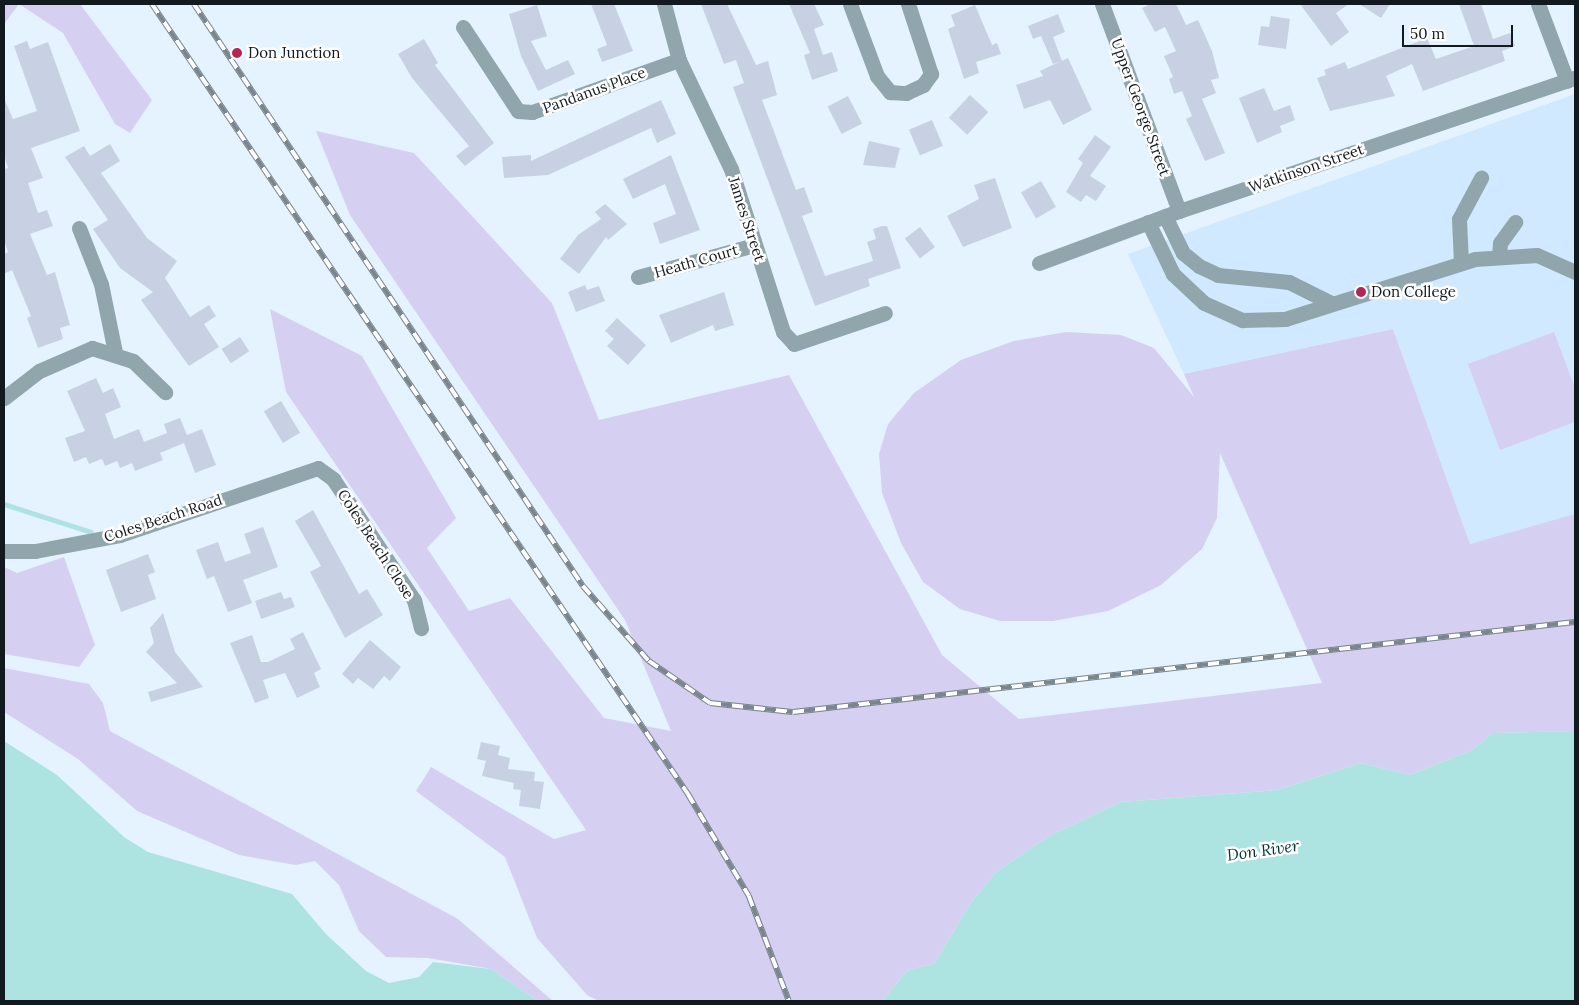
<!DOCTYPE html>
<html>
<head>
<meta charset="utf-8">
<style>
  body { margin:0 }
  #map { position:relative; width:1579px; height:1005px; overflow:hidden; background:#e4f3ff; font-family:Lora,serif }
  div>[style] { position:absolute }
  .built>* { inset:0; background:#d0e9fe }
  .green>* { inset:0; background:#d5d0f1 }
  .water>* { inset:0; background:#ade4e1 }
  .stream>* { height:4.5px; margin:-2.25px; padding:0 2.25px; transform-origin:2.25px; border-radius:2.25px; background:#ade4e1 }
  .building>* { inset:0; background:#c8d1e4; transform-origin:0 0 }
  .minor>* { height:15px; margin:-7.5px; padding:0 7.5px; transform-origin:7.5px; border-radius:7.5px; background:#91a6ac }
  .rail>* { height:5.5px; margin-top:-2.75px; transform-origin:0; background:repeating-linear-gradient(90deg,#fff 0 11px,#7a858d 0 22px); box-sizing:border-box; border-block:1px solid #7a858d }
  .dots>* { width:14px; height:14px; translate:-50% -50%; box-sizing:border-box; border:2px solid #fff; border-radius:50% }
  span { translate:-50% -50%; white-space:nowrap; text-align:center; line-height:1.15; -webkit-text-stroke:5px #fff; paint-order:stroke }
  .poi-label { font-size:15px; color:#131a1f }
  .left { translate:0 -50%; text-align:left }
  .street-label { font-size:15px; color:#131a1f }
  .water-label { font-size:16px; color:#003533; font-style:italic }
  .frame { position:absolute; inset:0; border:5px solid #131a1f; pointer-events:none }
  .scale { position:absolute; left:1402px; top:25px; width:111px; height:22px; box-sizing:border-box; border:2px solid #131a1f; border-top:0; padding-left:6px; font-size:15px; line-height:18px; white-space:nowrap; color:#131a1f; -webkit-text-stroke:4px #fff; paint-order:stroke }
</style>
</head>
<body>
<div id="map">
  <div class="built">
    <i style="clip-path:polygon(1575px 94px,1575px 523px,1470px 544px,1393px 329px,1184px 374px,1128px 254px)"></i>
  </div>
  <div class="green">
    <i style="clip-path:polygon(4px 4px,19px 4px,4px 24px)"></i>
    <i style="clip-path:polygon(19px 4px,80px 4px,152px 100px,130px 133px,115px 124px,63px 33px)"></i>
    <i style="clip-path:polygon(316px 131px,414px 153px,552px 303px,599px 420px,789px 375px,942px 655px,1019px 719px,1322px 683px,1220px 453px,1217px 518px,1202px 549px,1161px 585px,1108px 611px,1053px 621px,1000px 621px,960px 609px,923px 582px,901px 543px,882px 493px,879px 454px,888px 424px,914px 393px,961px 360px,1014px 341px,1066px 332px,1121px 335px,1154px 348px,1194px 397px,1184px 374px,1393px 329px,1470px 544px,1575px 514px,1575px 731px,1493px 733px,1472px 750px,1410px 775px,1361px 763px,1277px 790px,1121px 802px,1049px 836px,996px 872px,970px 904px,935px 963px,907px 971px,882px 1001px,599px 1001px,587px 995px,537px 938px,505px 857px,416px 791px,431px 767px,554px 839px,586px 830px,286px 392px,270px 309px,362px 356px,456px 518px,427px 548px,469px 611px,510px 598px,604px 718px,671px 731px,625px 620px,350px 215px)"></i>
    <i style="clip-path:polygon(1554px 332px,1575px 388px,1575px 422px,1500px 450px,1468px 364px)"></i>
    <i style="clip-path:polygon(64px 557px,95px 645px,79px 667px,4px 654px,4px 567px,17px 573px)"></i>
    <i style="clip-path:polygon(4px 668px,89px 684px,103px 703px,110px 731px,458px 919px,553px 1001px,538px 1001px,491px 969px,428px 958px,386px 957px,359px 931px,339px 885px,315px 861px,296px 865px,239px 855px,137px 811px,78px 759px,4px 712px)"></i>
  </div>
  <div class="water">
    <i style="clip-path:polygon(1575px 731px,1575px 1001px,882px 1001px,907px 971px,935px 963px,970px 904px,996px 872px,1049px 836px,1121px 802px,1277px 790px,1361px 763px,1410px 775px,1472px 750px,1493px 733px)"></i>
    <i style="clip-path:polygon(4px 741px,57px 775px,124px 837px,148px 852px,292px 894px,326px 934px,366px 971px,389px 983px,419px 977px,433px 962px,491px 969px,538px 1001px,4px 1001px)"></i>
  </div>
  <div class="stream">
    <i style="left:4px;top:504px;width:91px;rotate:17.8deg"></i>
  </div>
  <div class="building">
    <i style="clip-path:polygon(591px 4px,614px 4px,633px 51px,602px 62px,597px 49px,607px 45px)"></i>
    <i style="clip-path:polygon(701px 4px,727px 4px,756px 65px,768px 61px,777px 95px,762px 100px,796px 190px,804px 187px,813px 212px,802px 216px,825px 276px,873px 261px,867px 242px,876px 239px,873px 229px,882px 226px,887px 226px,901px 268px,868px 279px,870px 286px,815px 306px,733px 87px,744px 83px,736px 60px,724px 64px)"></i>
    <i style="clip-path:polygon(789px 4px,814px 4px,824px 25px,814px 29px,823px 55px,832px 52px,838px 71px,812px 80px,804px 55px,810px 53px)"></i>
    <i style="clip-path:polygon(1151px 4px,1176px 4px,1186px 25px,1198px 20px,1212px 51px,1219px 78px,1211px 80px,1216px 93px,1202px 99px,1225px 153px,1205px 161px,1186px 119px,1192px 116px,1182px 91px,1174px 94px,1169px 79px,1173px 77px,1164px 56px,1176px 51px,1165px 27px,1155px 32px,1142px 8px)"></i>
    <i style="clip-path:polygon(1300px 4px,1349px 4px,1336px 13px,1349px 32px,1331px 46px)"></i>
    <i style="clip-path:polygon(1359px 4px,1390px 4px,1381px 18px)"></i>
    <i style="clip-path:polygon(1459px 4px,1481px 4px,1493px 39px,1510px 33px,1515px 46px,1502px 51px,1505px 61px,1423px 91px,1412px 64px,1386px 76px,1395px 96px,1330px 111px,1317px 78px,1326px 75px,1324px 70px,1345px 62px,1348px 69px,1427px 38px,1436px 59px,1474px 46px)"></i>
    <i style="clip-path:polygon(537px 5px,547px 36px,531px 41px,546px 70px,568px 60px,575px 74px,538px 91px,521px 56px,509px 14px)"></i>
    <i style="clip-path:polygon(975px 5px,992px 45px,997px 43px,1001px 54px,976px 62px,979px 73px,964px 79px,948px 29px,955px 26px,951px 15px)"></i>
    <i style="clip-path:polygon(1058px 14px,1065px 32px,1053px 37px,1062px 61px,1068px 58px,1092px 110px,1063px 125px,1050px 100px,1024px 109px,1016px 85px,1043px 76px,1040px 71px,1061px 61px,1053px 64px,1041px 36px,1033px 39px,1028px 26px)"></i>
    <i style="clip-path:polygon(1271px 16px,1290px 19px,1286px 49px,1258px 45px,1261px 26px,1269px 27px)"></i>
    <i style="clip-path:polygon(424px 39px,438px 63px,435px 65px,494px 143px,465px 166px,456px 156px,469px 146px,412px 78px,398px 54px)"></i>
    <i style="clip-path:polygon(27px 41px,30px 49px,48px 42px,80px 131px,31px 148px,43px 178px,28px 183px,38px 213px,47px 210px,53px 226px,30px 234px,47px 275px,55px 272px,70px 325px,60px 328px,63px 339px,38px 348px,27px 318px,31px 316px,12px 270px,4px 274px,4px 254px,8px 252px,4px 240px,4px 169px,8px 168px,4px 155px,4px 98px,13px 119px,37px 111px,14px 46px)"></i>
    <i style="clip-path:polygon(1264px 88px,1274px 111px,1290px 105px,1295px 120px,1280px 126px,1282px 132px,1257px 143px,1239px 98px)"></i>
    <i style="left:970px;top:95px;width:25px;height:31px;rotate:43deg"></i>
    <i style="left:848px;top:96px;width:31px;height:23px;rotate:63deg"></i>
    <i style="clip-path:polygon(661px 100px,676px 134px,657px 143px,651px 128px,548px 175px,504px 178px,502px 157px,531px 155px,531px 161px)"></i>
    <i style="left:932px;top:120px;width:28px;height:25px;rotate:67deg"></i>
    <i style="clip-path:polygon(1095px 135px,1111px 147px,1090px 176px,1106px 186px,1096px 201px,1086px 195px,1081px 202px,1066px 192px,1083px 163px,1078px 159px)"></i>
    <i style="clip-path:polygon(869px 141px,900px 148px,895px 168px,863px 165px)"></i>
    <i style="clip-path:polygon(110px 144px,120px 161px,101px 173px,147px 238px,177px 261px,165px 278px,190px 317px,209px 305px,216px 316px,204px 324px,219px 347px,189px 366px,141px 300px,153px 292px,120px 268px,93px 229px,108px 220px,65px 157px,84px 146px,90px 156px)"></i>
    <i style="clip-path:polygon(671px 155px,700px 230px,660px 244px,653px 223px,676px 214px,665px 184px,633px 199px,623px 179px)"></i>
    <i style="clip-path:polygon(995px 178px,1012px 228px,963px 247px,947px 216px,979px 199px,974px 185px)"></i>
    <i style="left:1041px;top:181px;width:30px;height:23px;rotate:60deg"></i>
    <i style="clip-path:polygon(605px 204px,627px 224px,608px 240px,606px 237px,579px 274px,560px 259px,578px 235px,601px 219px,595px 212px)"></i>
    <i style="left:920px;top:227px;width:25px;height:19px;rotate:53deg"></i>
    <i style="clip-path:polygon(585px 285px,587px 290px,599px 286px,605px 301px,576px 312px,568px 292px)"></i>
    <i style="clip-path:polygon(724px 292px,734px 325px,715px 331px,713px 325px,671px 343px,659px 315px)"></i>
    <i style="clip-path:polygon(617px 318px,646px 345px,628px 365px,607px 346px,614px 339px,605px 331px)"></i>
    <i style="left:240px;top:337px;width:17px;height:22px;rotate:57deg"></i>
    <i style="clip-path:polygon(96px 378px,103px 393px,113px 388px,121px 407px,105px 414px,114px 439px,139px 429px,144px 442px,167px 433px,164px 424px,180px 418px,187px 435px,202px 429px,216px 465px,195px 473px,184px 443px,160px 453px,163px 460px,135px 471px,132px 463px,120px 468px,117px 461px,105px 466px,102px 459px,89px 464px,86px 457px,74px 462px,65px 438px,85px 431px,67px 391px)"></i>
    <i style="left:281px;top:401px;width:37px;height:20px;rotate:59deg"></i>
    <i style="clip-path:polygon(313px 510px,359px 594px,367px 589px,383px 615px,345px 638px,310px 572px,321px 566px,295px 521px)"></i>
    <i style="clip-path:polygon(263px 527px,278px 567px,243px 580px,252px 603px,228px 612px,214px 576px,207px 579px,196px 550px,218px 542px,225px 562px,251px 553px,244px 534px)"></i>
    <i style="clip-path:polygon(148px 554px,155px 572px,148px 575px,156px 599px,121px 612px,106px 570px)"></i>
    <i style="clip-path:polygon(281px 592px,284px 599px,291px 597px,295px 607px,261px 619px,255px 601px)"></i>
    <i style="clip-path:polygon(163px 613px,175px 652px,203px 687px,151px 702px,148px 692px,177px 683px,146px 652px,154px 643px,150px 628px)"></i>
    <i style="clip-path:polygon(303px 632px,321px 669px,314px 673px,320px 687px,297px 698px,285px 673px,263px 680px,269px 698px,255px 703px,230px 643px,252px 635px,261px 662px,268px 662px,295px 649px,290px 639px)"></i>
    <i style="clip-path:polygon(370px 640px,401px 667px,390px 681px,384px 676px,373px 689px,358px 678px,353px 684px,342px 674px)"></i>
    <i style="clip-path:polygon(481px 742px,500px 746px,498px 755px,510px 758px,508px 769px,535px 772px,534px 781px,544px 782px,540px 809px,519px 806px,521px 790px,513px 789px,514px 783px,482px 776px,486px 761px,477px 759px)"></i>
  </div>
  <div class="minor">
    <i style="left:664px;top:4px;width:58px;rotate:75deg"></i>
    <i style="left:679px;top:60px;width:121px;rotate:64.5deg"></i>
    <i style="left:731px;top:169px;width:171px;rotate:72.3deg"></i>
    <i style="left:783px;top:332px;width:16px;rotate:47deg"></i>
    <i style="left:794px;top:344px;width:96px;rotate:-18.8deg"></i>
    <i style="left:850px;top:4px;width:77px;rotate:69.4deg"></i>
    <i style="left:877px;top:76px;width:21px;rotate:51deg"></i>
    <i style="left:890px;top:92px;width:16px;rotate:4deg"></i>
    <i style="left:906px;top:93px;width:19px;rotate:-25deg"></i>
    <i style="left:923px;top:85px;width:14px;rotate:-54deg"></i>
    <i style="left:931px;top:74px;width:74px;rotate:-108.2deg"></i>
    <i style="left:1102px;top:4px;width:221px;rotate:69.6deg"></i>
    <i style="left:1538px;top:4px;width:82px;rotate:69.4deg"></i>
    <i style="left:463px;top:27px;width:100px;rotate:56.8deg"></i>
    <i style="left:518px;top:111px;width:14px;rotate:4deg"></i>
    <i style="left:532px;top:112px;width:156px;rotate:-19.5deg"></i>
    <i style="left:1165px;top:216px;width:41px;rotate:64.1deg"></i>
    <i style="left:1183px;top:253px;width:21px;rotate:39deg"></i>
    <i style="left:1199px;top:266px;width:21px;rotate:25deg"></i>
    <i style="left:1218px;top:275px;width:71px;rotate:5.6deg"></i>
    <i style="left:1289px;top:282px;width:47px;rotate:26.6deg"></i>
    <i style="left:1148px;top:222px;width:58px;rotate:64.3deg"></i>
    <i style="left:1173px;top:274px;width:42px;rotate:43.1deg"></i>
    <i style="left:1204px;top:303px;width:42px;rotate:24.1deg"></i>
    <i style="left:1242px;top:320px;width:43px;rotate:-1.3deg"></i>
    <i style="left:1285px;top:319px;width:199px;rotate:-17.5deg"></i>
    <i style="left:1475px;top:259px;width:62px;rotate:-3.7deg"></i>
    <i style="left:1537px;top:255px;width:42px;rotate:24.1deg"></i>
    <i style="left:79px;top:228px;width:60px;rotate:68.6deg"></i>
    <i style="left:101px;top:284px;width:69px;rotate:78.4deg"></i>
    <i style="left:1499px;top:257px;width:14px;rotate:-86deg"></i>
    <i style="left:1500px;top:243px;width:26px;rotate:-54deg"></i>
    <i style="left:1039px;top:263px;width:149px;rotate:-20.4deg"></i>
    <i style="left:1179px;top:211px;width:418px;rotate:-18.6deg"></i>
    <i style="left:1461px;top:263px;width:44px;rotate:-92.6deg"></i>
    <i style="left:1459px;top:219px;width:47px;rotate:-61.8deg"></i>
    <i style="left:638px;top:277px;width:120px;rotate:-15.4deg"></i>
    <i style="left:4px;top:398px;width:44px;rotate:-37.6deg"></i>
    <i style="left:39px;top:371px;width:58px;rotate:-23.5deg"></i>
    <i style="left:92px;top:348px;width:43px;rotate:17.6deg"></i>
    <i style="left:133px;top:361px;width:45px;rotate:44.1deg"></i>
    <i style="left:4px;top:551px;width:31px"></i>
    <i style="left:35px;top:551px;width:86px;rotate:-10.7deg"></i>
    <i style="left:120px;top:535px;width:209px;rotate:-18.7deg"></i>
    <i style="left:318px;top:468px;width:19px;rotate:36deg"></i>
    <i style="left:333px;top:479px;width:146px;rotate:56.2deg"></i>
    <i style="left:414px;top:600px;width:29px;rotate:76deg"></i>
  </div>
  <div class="rail">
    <i style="left:152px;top:4px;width:955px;rotate:55.84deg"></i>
    <i style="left:688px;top:794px;width:119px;rotate:59.1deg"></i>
    <i style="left:749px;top:896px;width:112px;rotate:69.1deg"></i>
    <i style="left:194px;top:4px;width:700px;rotate:56.24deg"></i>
    <i style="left:583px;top:586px;width:100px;rotate:48.7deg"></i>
    <i style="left:649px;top:661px;width:74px;rotate:34.5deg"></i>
    <i style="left:710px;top:703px;width:83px;rotate:6.2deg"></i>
    <i style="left:793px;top:712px;width:787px;rotate:-6.57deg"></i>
  </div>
  <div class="dots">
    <i style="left:237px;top:53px;background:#b52552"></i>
    <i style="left:1361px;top:292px;background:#b52552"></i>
  </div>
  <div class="poi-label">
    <span class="left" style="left:248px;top:53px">Don Junction</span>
    <span class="left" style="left:1371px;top:292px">Don College</span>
  </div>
  <div class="street-label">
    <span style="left:594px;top:90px;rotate:-20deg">Pandanus Place</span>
    <span style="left:1141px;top:107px;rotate:70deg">Upper George Street</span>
    <span style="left:1306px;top:168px;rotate:-19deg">Watkinson Street</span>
    <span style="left:747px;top:219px;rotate:72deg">James Street</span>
    <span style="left:696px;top:261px;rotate:-16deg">Heath Court</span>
    <span style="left:163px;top:518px;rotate:-18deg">Coles Beach Road</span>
    <span style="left:376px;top:544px;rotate:57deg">Coles Beach Close</span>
  </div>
  <div class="water-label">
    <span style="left:1263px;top:850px;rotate:-8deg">Don River</span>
  </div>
  <div class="frame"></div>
  <div class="scale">50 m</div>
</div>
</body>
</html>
